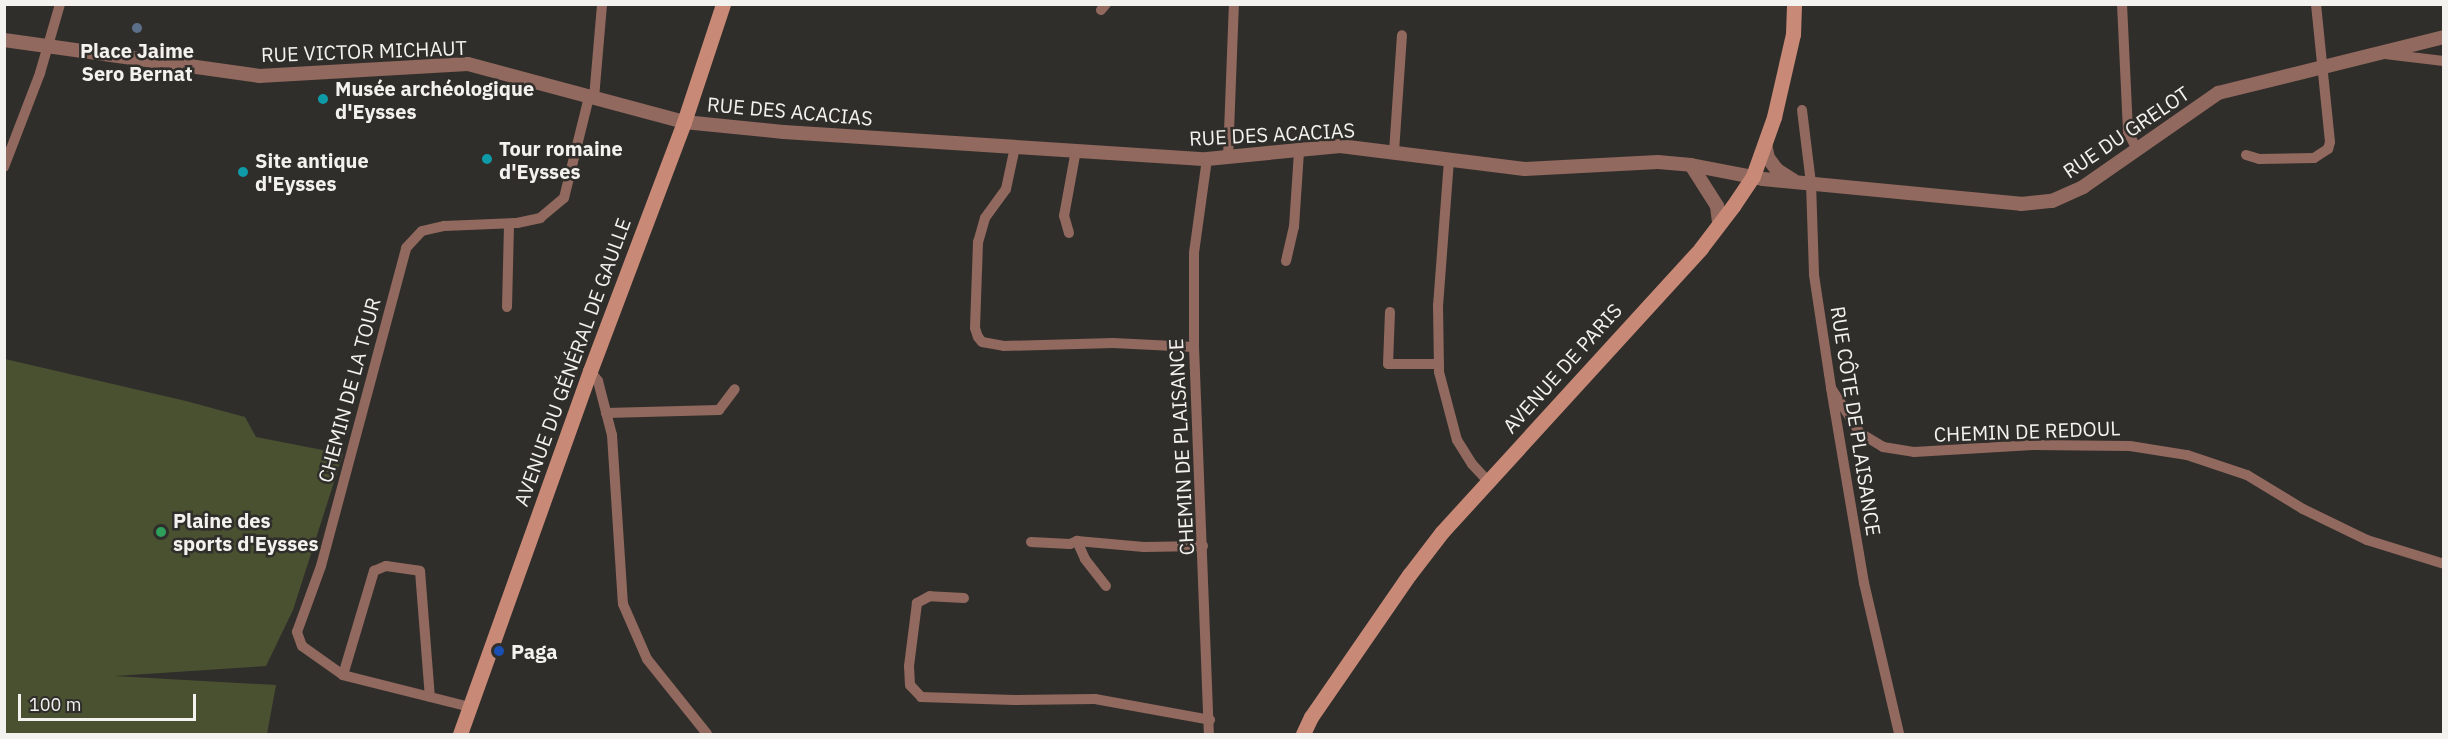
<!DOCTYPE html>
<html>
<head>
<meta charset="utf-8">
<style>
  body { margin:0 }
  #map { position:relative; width:2448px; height:739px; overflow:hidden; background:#302e2b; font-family:"IBM Plex Sans",sans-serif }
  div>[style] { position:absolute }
  .green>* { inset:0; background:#495131 }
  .minor>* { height:10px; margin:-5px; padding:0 5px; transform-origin:5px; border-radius:5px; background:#92695e }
  .tertiary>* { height:14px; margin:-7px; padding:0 7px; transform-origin:7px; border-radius:7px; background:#92695e }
  .secondary>* { height:15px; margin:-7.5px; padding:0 7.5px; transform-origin:7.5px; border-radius:7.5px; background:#c98977 }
  .dots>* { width:16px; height:16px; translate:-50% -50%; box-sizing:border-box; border:3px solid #302e2b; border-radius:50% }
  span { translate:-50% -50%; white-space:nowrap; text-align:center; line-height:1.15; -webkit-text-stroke:5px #302e2b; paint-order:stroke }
  .poi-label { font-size:20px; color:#f3f2ef; font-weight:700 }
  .left { translate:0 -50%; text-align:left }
  .street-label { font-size:20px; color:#f3f2ef }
  .frame { position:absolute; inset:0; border:6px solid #f3f2ef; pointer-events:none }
  .scale { position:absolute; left:18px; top:694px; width:178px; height:27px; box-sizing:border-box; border:3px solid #f3f2ef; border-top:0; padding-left:8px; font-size:18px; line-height:21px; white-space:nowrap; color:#f3f2ef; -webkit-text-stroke:4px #302e2b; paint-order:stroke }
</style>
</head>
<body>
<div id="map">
  <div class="green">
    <i style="clip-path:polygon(5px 359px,186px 401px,245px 417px,256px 437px,343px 454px,293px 610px,266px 666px,115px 676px,276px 685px,267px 734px,5px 734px)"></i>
  </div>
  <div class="minor">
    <i style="left:2122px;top:4px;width:128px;rotate:87.3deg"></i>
    <i style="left:2128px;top:132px;width:18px;rotate:63deg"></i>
    <i style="left:1101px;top:10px;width:8px;rotate:-50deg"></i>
    <i style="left:2385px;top:54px;width:59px;rotate:6.8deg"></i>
    <i style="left:594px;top:98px;width:94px;rotate:-85.1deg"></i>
    <i style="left:1802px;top:110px;width:74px;rotate:83deg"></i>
    <i style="left:1811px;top:183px;width:92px;rotate:88.1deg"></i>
    <i style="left:1814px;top:275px;width:114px;rotate:81.4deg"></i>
    <i style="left:1831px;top:388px;width:198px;rotate:80.4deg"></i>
    <i style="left:1864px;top:583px;width:155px;rotate:76.9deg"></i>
    <i style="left:1015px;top:147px;width:43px;rotate:102.1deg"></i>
    <i style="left:1006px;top:189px;width:36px;rotate:126deg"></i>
    <i style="left:985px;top:218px;width:25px;rotate:106deg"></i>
    <i style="left:978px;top:242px;width:86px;rotate:92deg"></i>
    <i style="left:975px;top:328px;width:9px;rotate:72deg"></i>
    <i style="left:978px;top:337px;width:6px;rotate:51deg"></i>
    <i style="left:982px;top:342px;width:22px;rotate:10deg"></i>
    <i style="left:1004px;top:346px;width:109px;rotate:-1.6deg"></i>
    <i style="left:1113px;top:343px;width:81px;rotate:2.8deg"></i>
    <i style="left:1394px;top:152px;width:117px;rotate:-86.1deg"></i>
    <i style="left:2246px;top:155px;width:14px;rotate:17deg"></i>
    <i style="left:2259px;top:159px;width:55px;rotate:-1deg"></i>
    <i style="left:2314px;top:158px;width:17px;rotate:-33deg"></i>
    <i style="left:2328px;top:149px;width:7px;rotate:-74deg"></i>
    <i style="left:2330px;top:142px;width:139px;rotate:-95.8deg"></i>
    <i style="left:1228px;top:158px;width:154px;rotate:-87.8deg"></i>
    <i style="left:1207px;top:159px;width:95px;rotate:97.9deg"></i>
    <i style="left:1194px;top:253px;width:94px;rotate:90deg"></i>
    <i style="left:1194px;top:347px;width:387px;rotate:87.8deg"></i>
    <i style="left:1449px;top:160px;width:145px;rotate:94.3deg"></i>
    <i style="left:1438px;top:305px;width:67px;rotate:89.1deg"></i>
    <i style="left:1439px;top:372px;width:70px;rotate:75.2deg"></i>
    <i style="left:1457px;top:440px;width:28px;rotate:58deg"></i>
    <i style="left:1472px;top:464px;width:23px;rotate:47deg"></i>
    <i style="left:4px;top:167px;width:101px;rotate:-69deg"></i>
    <i style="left:40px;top:73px;width:72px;rotate:-73.8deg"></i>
    <i style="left:1069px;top:233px;width:18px;rotate:-106deg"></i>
    <i style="left:1064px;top:216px;width:67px;rotate:-79.7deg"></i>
    <i style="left:1286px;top:261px;width:35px;rotate:-77deg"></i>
    <i style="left:1294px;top:227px;width:76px;rotate:-86.2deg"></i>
    <i style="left:507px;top:307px;width:83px;rotate:-88.6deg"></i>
    <i style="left:1390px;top:312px;width:52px;rotate:92.2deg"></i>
    <i style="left:1388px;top:364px;width:51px"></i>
    <i style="left:590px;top:371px;width:13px;rotate:51deg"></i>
    <i style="left:598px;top:381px;width:56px;rotate:75.5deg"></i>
    <i style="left:612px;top:435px;width:169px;rotate:86.3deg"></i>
    <i style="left:623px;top:604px;width:60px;rotate:66.4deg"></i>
    <i style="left:647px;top:659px;width:96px;rotate:51.3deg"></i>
    <i style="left:1831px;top:388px;width:54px;rotate:57.2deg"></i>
    <i style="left:1860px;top:433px;width:27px;rotate:31deg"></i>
    <i style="left:1883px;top:447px;width:31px;rotate:9deg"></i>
    <i style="left:1914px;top:452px;width:119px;rotate:-3.4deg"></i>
    <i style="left:2033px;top:445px;width:97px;rotate:0.6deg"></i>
    <i style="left:2130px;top:446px;width:58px;rotate:9deg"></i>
    <i style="left:2187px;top:455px;width:63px;rotate:18.4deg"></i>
    <i style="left:2247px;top:475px;width:66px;rotate:31.3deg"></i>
    <i style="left:2303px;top:509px;width:71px;rotate:25.8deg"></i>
    <i style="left:2367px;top:540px;width:81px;rotate:17.3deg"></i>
    <i style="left:606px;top:413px;width:113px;rotate:-1.5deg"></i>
    <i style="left:719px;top:410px;width:26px;rotate:-53deg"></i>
    <i style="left:1031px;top:542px;width:39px;rotate:3deg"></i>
    <i style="left:1070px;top:544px;width:8px;rotate:-23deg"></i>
    <i style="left:1106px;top:586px;width:34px;rotate:-128deg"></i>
    <i style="left:1085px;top:559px;width:20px;rotate:-114deg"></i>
    <i style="left:1077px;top:541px;width:67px;rotate:5.1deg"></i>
    <i style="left:1144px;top:547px;width:59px;rotate:-1deg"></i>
    <i style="left:964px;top:598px;width:34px;rotate:-177deg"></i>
    <i style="left:930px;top:596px;width:15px;rotate:152deg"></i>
    <i style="left:917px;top:603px;width:64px;rotate:97.2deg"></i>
    <i style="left:909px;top:666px;width:19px;rotate:87deg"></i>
    <i style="left:910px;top:685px;width:16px;rotate:47deg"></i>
    <i style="left:921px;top:697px;width:93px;rotate:1.8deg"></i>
    <i style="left:1014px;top:700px;width:81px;rotate:-0.7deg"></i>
    <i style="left:1095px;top:699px;width:117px;rotate:10.3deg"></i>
    <i style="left:343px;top:675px;width:109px;rotate:-73.4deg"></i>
    <i style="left:374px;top:571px;width:13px;rotate:-23deg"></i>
    <i style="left:386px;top:566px;width:34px;rotate:8deg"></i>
    <i style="left:420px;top:571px;width:126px;rotate:85.5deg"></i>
    <i style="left:470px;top:707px;width:131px;rotate:-165.9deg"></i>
    <i style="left:343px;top:675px;width:50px;rotate:-144.7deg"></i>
    <i style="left:302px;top:646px;width:15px;rotate:-110deg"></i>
    <i style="left:297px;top:632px;width:70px;rotate:-70deg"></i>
    <i style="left:321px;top:566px;width:329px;rotate:-75deg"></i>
    <i style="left:406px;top:248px;width:23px;rotate:-47deg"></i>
    <i style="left:422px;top:231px;width:23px;rotate:-13deg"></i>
    <i style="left:444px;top:226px;width:73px;rotate:-2.4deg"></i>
    <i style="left:517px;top:223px;width:24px;rotate:-12deg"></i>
    <i style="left:540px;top:218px;width:31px;rotate:-40deg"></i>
    <i style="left:564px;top:198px;width:104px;rotate:-76.1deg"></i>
  </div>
  <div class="tertiary">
    <i style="left:4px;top:40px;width:258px;rotate:8deg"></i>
    <i style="left:259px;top:76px;width:209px;rotate:-3.3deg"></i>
    <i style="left:468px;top:64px;width:224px;rotate:15deg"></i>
    <i style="left:684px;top:122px;width:100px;rotate:5.7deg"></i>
    <i style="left:784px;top:132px;width:424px;rotate:3.7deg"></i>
    <i style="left:1207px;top:159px;width:134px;rotate:-5.6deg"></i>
    <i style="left:1340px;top:146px;width:186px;rotate:7.1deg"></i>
    <i style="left:1525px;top:169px;width:133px;rotate:-3deg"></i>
    <i style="left:1658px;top:162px;width:33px;rotate:5deg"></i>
    <i style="left:1691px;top:165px;width:73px;rotate:11deg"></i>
    <i style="left:1763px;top:179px;width:259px;rotate:5.5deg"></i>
    <i style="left:2021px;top:204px;width:31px;rotate:-6deg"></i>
    <i style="left:2052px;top:201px;width:34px;rotate:-24deg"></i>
    <i style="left:2083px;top:187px;width:165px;rotate:-34.8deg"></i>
    <i style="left:2218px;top:93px;width:233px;rotate:-13.9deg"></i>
    <i style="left:1765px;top:144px;width:14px;rotate:78deg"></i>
    <i style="left:1768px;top:158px;width:15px;rotate:53deg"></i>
    <i style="left:1777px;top:170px;width:19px;rotate:32deg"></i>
    <i style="left:1691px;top:165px;width:49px;rotate:57.6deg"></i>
    <i style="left:1717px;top:206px;width:17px;rotate:83deg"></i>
  </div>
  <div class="secondary">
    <i style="left:460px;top:734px;width:386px;rotate:-70.3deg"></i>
    <i style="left:590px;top:371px;width:266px;rotate:-69.3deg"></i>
    <i style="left:684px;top:122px;width:124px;rotate:-71.7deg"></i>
    <i style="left:1303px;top:734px;width:19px;rotate:-65deg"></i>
    <i style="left:1311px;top:717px;width:173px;rotate:-55.4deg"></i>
    <i style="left:1409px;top:575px;width:54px;rotate:-52.5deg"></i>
    <i style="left:1442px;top:532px;width:384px;rotate:-47.6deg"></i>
    <i style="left:1701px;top:248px;width:53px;rotate:-52.7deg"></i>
    <i style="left:1733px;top:206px;width:36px;rotate:-56deg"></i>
    <i style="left:1753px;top:176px;width:63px;rotate:-70.4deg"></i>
    <i style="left:1774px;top:117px;width:85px;rotate:-77.1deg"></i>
    <i style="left:1793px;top:34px;width:30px;rotate:-88deg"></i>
  </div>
  <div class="dots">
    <i style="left:137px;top:28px;background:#5c6f8a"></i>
    <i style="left:323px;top:99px;background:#0f9aa8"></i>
    <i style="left:487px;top:159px;background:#0f9aa8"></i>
    <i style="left:243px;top:172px;background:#0f9aa8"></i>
    <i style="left:161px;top:532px;background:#2e9e5b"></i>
    <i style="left:499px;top:651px;background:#1a4fb4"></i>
  </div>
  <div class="poi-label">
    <span style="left:137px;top:62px">Place Jaime<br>Sero Bernat</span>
    <span class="left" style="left:335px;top:100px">Musée archéologique<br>d'Eysses</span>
    <span class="left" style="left:499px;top:160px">Tour romaine<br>d'Eysses</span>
    <span class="left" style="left:255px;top:172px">Site antique<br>d'Eysses</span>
    <span class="left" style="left:173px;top:532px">Plaine des<br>sports d'Eysses</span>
    <span class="left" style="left:511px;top:651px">Paga</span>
  </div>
  <div class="street-label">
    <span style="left:364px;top:51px;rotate:-2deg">RUE VICTOR MICHAUT</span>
    <span style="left:790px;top:111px;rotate:5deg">RUE DES ACACIAS</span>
    <span style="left:2126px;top:132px;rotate:-34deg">RUE DU GRELOT</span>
    <span style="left:1272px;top:134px;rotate:-3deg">RUE DES ACACIAS</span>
    <span style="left:572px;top:362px;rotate:-70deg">AVENUE DU GÉNÉRAL DE GAULLE</span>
    <span style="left:1562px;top:368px;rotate:-48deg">AVENUE DE PARIS</span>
    <span style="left:349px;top:390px;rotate:-75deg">CHEMIN DE LA TOUR</span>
    <span style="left:1856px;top:421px;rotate:81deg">RUE CÔTE DE PLAISANCE</span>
    <span style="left:2027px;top:431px;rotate:-2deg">CHEMIN DE REDOUL</span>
    <span style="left:1181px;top:447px;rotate:-93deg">CHEMIN DE PLAISANCE</span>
  </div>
  <div class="frame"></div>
  <div class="scale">100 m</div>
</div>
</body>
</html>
